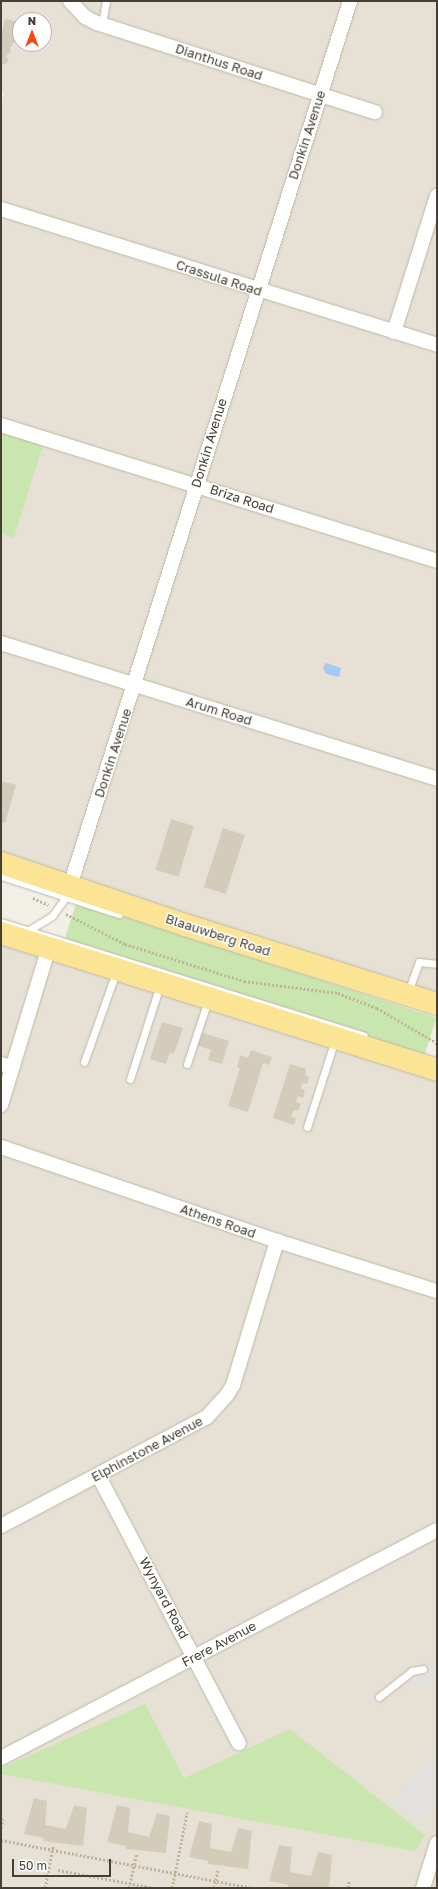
<!DOCTYPE html>
<html>
<head>
<meta charset="utf-8">
<style>
  body { margin:0 }
  #map { position:relative; width:438px; height:1889px; overflow:hidden; background:#f2efe6; font-family:"Golos Text",sans-serif }
  div>[style] { position:absolute }
  .residential>* { inset:0; background:#e6e1d4 }
  .green>* { inset:0; background:#cae6af; transform-origin:0 0 }
  .parking>* { inset:0; background:#e3e1de }
  .water>* { inset:0; background:#a2cbef }
  .building>* { inset:0; background:#d4ccbb; transform-origin:0 0 }
  .path>* { height:2.5px; margin-top:-1.25px; transform-origin:0; background:repeating-linear-gradient(90deg,#bfb49a 0 2px,transparent 0 4px) }
  .roads { filter:drop-shadow(0 0 1px #beb7a8) drop-shadow(0 0 1px #beb7a8) }
  .service>* { height:7px; margin:-3.5px; padding:0 3.5px; transform-origin:3.5px; border-radius:3.5px; background:#fff }
  .minor>* { height:14px; margin:-7px; padding:0 7px; transform-origin:7px; border-radius:7px; background:#fff }
  .primary>* { height:22px; margin:-11px; padding:0 11px; transform-origin:11px; border-radius:11px; background:#fce495 }
  span { translate:-50% -50%; white-space:nowrap; text-align:center; line-height:1.15; -webkit-text-stroke:3px #fff; paint-order:stroke }
  .street-label { font-size:13px; color:#454035 }
  .frame { position:absolute; inset:0; border:2px solid #454035; pointer-events:none }
  .north { position:absolute; left:12px; top:12px; width:40px; height:40px; box-sizing:border-box; background:#fff; border:1px solid #b5b3ae; border-radius:50%; rotate:0deg; font-size:11px; font-weight:700; line-height:16px; text-align:center; color:#454035 }
  .north::after { content:''; display:block; margin:auto; width:14px; height:18px; background:#f64719; clip-path:polygon(50% 0,100% 100%,50% 72%,0 100%) }
  .scale { position:absolute; left:12px; top:1859px; width:99px; height:18px; box-sizing:border-box; border:2px solid #454035; border-top:0; padding-left:5px; font-size:12px; line-height:14px; white-space:nowrap; color:#454035; -webkit-text-stroke:3px #fff; paint-order:stroke }
</style>
</head>
<body>
<div id="map">
  <div class="residential">
    <i style="clip-path:polygon(evenodd,1px 1px,437px 1px,437px 993px,1px 858px,1px 97px,5px 96px,1px 89px,1px 1px,20px 20px,44px 20px,44px 44px,20px 44px,20px 20px)"></i>
    <i style="clip-path:polygon(1px 933px,437px 1070px,437px 1888px,1px 1888px)"></i>
  </div>
  <div class="green">
    <i style="clip-path:polygon(1px 431px,43px 445px,14px 538px,1px 533px)"></i>
    <i style="left:77px;top:901px;width:378px;height:42px;rotate:18deg"></i>
    <i style="clip-path:polygon(145px 1704px,184px 1778px,290px 1729px,425px 1835px,415px 1851px,1px 1774px,1px 1768px)"></i>
  </div>
  <div class="parking">
    <i style="clip-path:polygon(437px 1655px,437px 1688px,412px 1684px,427px 1660px)"></i>
    <i style="clip-path:polygon(437px 1744px,437px 1801px,419px 1824px,393px 1803px)"></i>
  </div>
  <div class="water">
    <i style="clip-path:polygon(326px 663px,341px 668px,339px 677px,326px 674px,323px 668px)"></i>
  </div>
  <div class="building">
    <i style="clip-path:polygon(5px 19px,20px 22px,20px 40px,15px 41px,10px 48px,11px 52px,6px 56px,9px 61px,1px 66px,1px 36px)"></i>
    <i style="clip-path:polygon(1px 781px,16px 785px,5px 823px,1px 822px)"></i>
    <i style="left:171px;top:819px;width:24px;height:53px;rotate:17deg"></i>
    <i style="left:223px;top:828px;width:23px;height:62px;rotate:18deg"></i>
    <i style="clip-path:polygon(162px 1022px,183px 1028px,174px 1054px,170px 1053px,166px 1064px,150px 1059px)"></i>
    <i style="clip-path:polygon(200px 1032px,229px 1041px,222px 1064px,208px 1060px,211px 1050px,196px 1045px)"></i>
    <i style="clip-path:polygon(251px 1050px,272px 1057px,269px 1065px,263px 1063px,248px 1112px,228px 1106px,240px 1068px,237px 1067px,240px 1055px,248px 1058px)"></i>
    <i style="clip-path:polygon(290px 1064px,306px 1069px,305px 1075px,309px 1077px,307px 1084px,302px 1083px,301px 1089px,305px 1090px,303px 1098px,298px 1096px,296px 1102px,301px 1104px,298px 1111px,294px 1110px,291px 1117px,296px 1118px,294px 1125px,273px 1118px)"></i>
    <i style="clip-path:polygon(34px 1798px,47px 1801px,45px 1825px,66px 1829px,74px 1805px,87px 1808px,83px 1846px,43px 1841px,44px 1838px,24px 1834px)"></i>
    <i style="clip-path:polygon(117px 1805px,130px 1808px,128px 1832px,149px 1837px,157px 1813px,170px 1816px,166px 1853px,126px 1849px,126px 1846px,107px 1842px)"></i>
    <i style="clip-path:polygon(199px 1821px,212px 1824px,210px 1848px,231px 1852px,238px 1828px,252px 1831px,248px 1869px,208px 1864px,208px 1861px,189px 1857px)"></i>
    <i style="clip-path:polygon(279px 1845px,292px 1847px,290px 1872px,311px 1876px,318px 1852px,332px 1855px,329px 1888px,288px 1888px,288px 1885px,269px 1881px)"></i>
  </div>
  <div class="path">
    <i style="left:33px;top:898px;width:17px;rotate:24deg"></i>
    <i style="left:66px;top:914px;width:66px;rotate:27deg"></i>
    <i style="left:125px;top:944px;width:125px;rotate:17.3deg"></i>
    <i style="left:244px;top:981px;width:95px;rotate:7.3deg"></i>
    <i style="left:338px;top:993px;width:42px;rotate:21deg"></i>
    <i style="left:377px;top:1008px;width:69px;rotate:30.3deg"></i>
    <i style="left:1px;top:1828px;width:9px;rotate:-77deg"></i>
    <i style="left:1px;top:1840px;width:257px;rotate:10.8deg"></i>
    <i style="left:58px;top:1870px;width:98px;rotate:10.6deg"></i>
    <i style="left:45px;top:1888px;width:43px;rotate:-79.2deg"></i>
    <i style="left:129px;top:1888px;width:35px;rotate:-78deg"></i>
    <i style="left:172px;top:1888px;width:77px;rotate:-78.8deg"></i>
    <i style="left:214px;top:1888px;width:19px;rotate:-78deg"></i>
    <i style="left:348px;top:1888px;width:7px;rotate:-82deg"></i>
  </div>
  <div class="roads">
    <div class="service">
      <i style="left:102px;top:24px;width:23px;rotate:-80deg"></i>
      <i style="left:1px;top:876px;width:124px;rotate:17.9deg"></i>
      <i style="left:1px;top:922px;width:380px;rotate:17.4deg"></i>
      <i style="left:29px;top:930px;width:27px;rotate:-31deg"></i>
      <i style="left:52px;top:916px;width:27px;rotate:-54deg"></i>
      <i style="left:408px;top:992px;width:32px;rotate:-70deg"></i>
      <i style="left:419px;top:962px;width:18px;rotate:6deg"></i>
      <i style="left:84px;top:1062px;width:96px;rotate:-70.4deg"></i>
      <i style="left:187px;top:1064px;width:67px;rotate:-71.8deg"></i>
      <i style="left:130px;top:1079px;width:99px;rotate:-72.3deg"></i>
      <i style="left:307px;top:1127px;width:91px;rotate:-72.2deg"></i>
      <i style="left:379px;top:1697px;width:42px;rotate:-38.2deg"></i>
      <i style="left:412px;top:1671px;width:11px;rotate:-10deg"></i>
    </div>
    <div class="minor">
      <i style="left:70px;top:1px;width:22px;rotate:47deg"></i>
      <i style="left:85px;top:17px;width:13px;rotate:27deg"></i>
      <i style="left:97px;top:23px;width:292px;rotate:17.8deg"></i>
      <i style="left:1px;top:209px;width:457px;rotate:17.3deg"></i>
      <i style="left:394px;top:332px;width:143px;rotate:-72.5deg"></i>
      <i style="left:1px;top:425px;width:457px;rotate:17.3deg"></i>
      <i style="left:1px;top:643px;width:457px;rotate:17.3deg"></i>
      <i style="left:70px;top:886px;width:928px;rotate:-72.44deg"></i>
      <i style="left:1px;top:1064px;width:12px;rotate:14deg"></i>
      <i style="left:1px;top:1105px;width:165px;rotate:-73.1deg"></i>
      <i style="left:1px;top:1147px;width:292px;rotate:18.8deg"></i>
      <i style="left:277px;top:1241px;width:168px;rotate:17.4deg"></i>
      <i style="left:98px;top:1475px;width:303px;rotate:62.3deg"></i>
      <i style="left:1px;top:1526px;width:233px;rotate:-27.9deg"></i>
      <i style="left:207px;top:1417px;width:30px;rotate:-48deg"></i>
      <i style="left:227px;top:1395px;width:12px;rotate:-59deg"></i>
      <i style="left:233px;top:1385px;width:151px;rotate:-73deg"></i>
      <i style="left:1px;top:1758px;width:492px;rotate:-27.6deg"></i>
      <i style="left:423px;top:1888px;width:47px;rotate:-72.7deg"></i>
    </div>
    <div class="primary">
      <i style="left:1px;top:863px;width:194px;rotate:18.6deg"></i>
      <i style="left:185px;top:925px;width:264px;rotate:17.4deg"></i>
      <i style="left:1px;top:933px;width:457px;rotate:17.4deg"></i>
    </div>
  </div>
  <div class="street-label">
    <span style="left:219px;top:62px;rotate:18deg">Dianthus Road</span>
    <span style="left:307px;top:135px;rotate:-72deg">Donkin Avenue</span>
    <span style="left:219px;top:278px;rotate:18deg">Crassula Road</span>
    <span style="left:209px;top:443px;rotate:-73deg">Donkin Avenue</span>
    <span style="left:242px;top:499px;rotate:18deg">Briza Road</span>
    <span style="left:219px;top:711px;rotate:17deg">Arum Road</span>
    <span style="left:113px;top:753px;rotate:-72deg">Donkin Avenue</span>
    <span style="left:218px;top:935px;rotate:18deg">Blaauwberg Road</span>
    <span style="left:218px;top:1221px;rotate:19deg">Athens Road</span>
    <span style="left:147px;top:1449px;rotate:-28deg">Elphinstone Avenue</span>
    <span style="left:164px;top:1598px;rotate:62deg">Wynyard Road</span>
    <span style="left:219px;top:1644px;rotate:-28deg">Frere Avenue</span>
  </div>
  <div class="frame"></div>
  <div class="north">N</div>
  <div class="scale">50 m</div>
</div>
</body>
</html>
